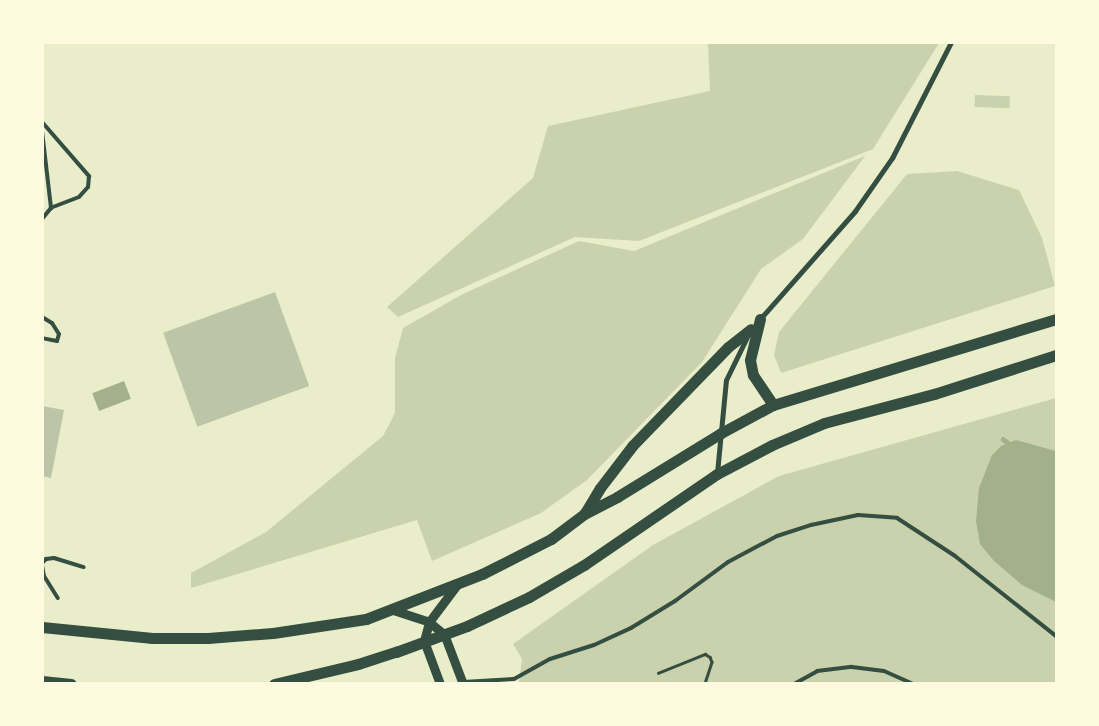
<!DOCTYPE html>
<html>
<head>
<meta charset="utf-8">
<style>
  body { margin:0 }
  #map { position:relative; width:1099px; height:726px; overflow:hidden; background:#e9edc9; font-family:Figtree,sans-serif }
  div>[style] { position:absolute }
  .green>* { inset:0; background:#cad2ad; transform-origin:0 0 }
  .water>* { inset:0; background:#a3b18a; transform-origin:0 0 }
  .stream>* { height:4.5px; margin:-2.25px; padding:0 2.25px; transform-origin:2.25px; border-radius:2.25px; background:#a3b18a }
  .building>* { inset:0; background:#bcc5a7; transform-origin:0 0 }
  .path>* { height:2.5px; margin:-1.25px; padding:0 1.25px; transform-origin:1.25px; border-radius:1.25px; background:#344e41 }
  .service>* { height:4px; margin:-2px; padding:0 2px; transform-origin:2px; border-radius:2px; background:#344e41 }
  .minor>* { height:5px; margin:-2.5px; padding:0 2.5px; transform-origin:2.5px; border-radius:2.5px; background:#344e41 }
  .tertiary>* { height:9px; margin:-4.5px; padding:0 4.5px; transform-origin:4.5px; border-radius:4.5px; background:#344e41 }
  .primary>* { height:11px; margin:-5.5px; padding:0 5.5px; transform-origin:5.5px; border-radius:5.5px; background:#344e41 }
  span { translate:-50% -50%; white-space:nowrap; text-align:center; line-height:1.15; -webkit-text-stroke:4.5px #fefae0; paint-order:stroke }
  .frame { position:absolute; inset:0; border:44px solid #fefae0; pointer-events:none }
</style>
</head>
<body>
<div id="map">
  <div class="green">
    <i style="clip-path:polygon(708px 43px,939px 43px,873px 149px,639px 241px,575px 237px,398px 317px,387px 307px,533px 178px,548px 126px,710px 91px)"></i>
    <i style="left:975px;top:95px;width:35px;height:12px;rotate:2deg"></i>
    <i style="clip-path:polygon(865px 156px,803px 239px,761px 269px,702px 362px,587px 480px,541px 513px,432px 561px,417px 520px,191px 588px,191px 573px,266px 532px,383px 436px,395px 413px,395px 358px,403px 328px,463px 294px,579px 241px,634px 251px)"></i>
    <i style="clip-path:polygon(957px 171px,1019px 190px,1042px 238px,1055px 286px,781px 373px,774px 355px,779px 332px,907px 174px)"></i>
    <i style="clip-path:polygon(1056px 398px,1056px 683px,519px 683px,522px 659px,513px 644px,653px 545px,779px 476px)"></i>
  </div>
  <div class="water">
    <i style="left:124px;top:381px;width:19px;height:34px;rotate:69deg"></i>
    <i style="clip-path:polygon(1016px 440px,1056px 451px,1056px 602px,1022px 585px,994px 561px,980px 544px,976px 521px,979px 488px,992px 455px,1001px 446px)"></i>
  </div>
  <div class="stream">
    <i style="left:1003px;top:439px;width:14px;rotate:36deg"></i>
  </div>
  <div class="building">
    <i style="left:275px;top:292px;width:100px;height:119px;rotate:70deg"></i>
    <i style="clip-path:polygon(42px 406px,64px 410px,51px 478px,42px 476px)"></i>
  </div>
  <div class="path">
    <i style="left:658px;top:673px;width:51px;rotate:-22deg"></i>
    <i style="left:705px;top:654px;width:6px;rotate:31deg"></i>
    <i style="left:710px;top:657px;width:5px;rotate:68deg"></i>
    <i style="left:712px;top:662px;width:23px;rotate:108deg"></i>
  </div>
  <div class="service">
    <i style="left:42px;top:122px;width:72px;rotate:49deg"></i>
    <i style="left:89px;top:176px;width:11px;rotate:95deg"></i>
    <i style="left:88px;top:187px;width:13px;rotate:132deg"></i>
    <i style="left:79px;top:197px;width:30px;rotate:159deg"></i>
    <i style="left:42px;top:131px;width:78px;rotate:83.3deg"></i>
    <i style="left:42px;top:219px;width:14px;rotate:-51deg"></i>
    <i style="left:42px;top:317px;width:12px;rotate:31deg"></i>
    <i style="left:52px;top:323px;width:13px;rotate:58deg"></i>
    <i style="left:59px;top:334px;width:7px;rotate:106deg"></i>
    <i style="left:57px;top:341px;width:15px;rotate:-169deg"></i>
    <i style="left:42px;top:563px;width:6px;rotate:-45deg"></i>
    <i style="left:46px;top:559px;width:8px;rotate:-7deg"></i>
    <i style="left:54px;top:558px;width:31px;rotate:17deg"></i>
    <i style="left:42px;top:565px;width:11px;rotate:80deg"></i>
    <i style="left:44px;top:576px;width:26px;rotate:58deg"></i>
    <i style="left:463px;top:682px;width:51px;rotate:-3.4deg"></i>
    <i style="left:514px;top:679px;width:41px;rotate:-29.1deg"></i>
    <i style="left:550px;top:659px;width:46px;rotate:-17.7deg"></i>
    <i style="left:594px;top:645px;width:41px;rotate:-24.7deg"></i>
    <i style="left:631px;top:628px;width:52px;rotate:-31.5deg"></i>
    <i style="left:675px;top:601px;width:66px;rotate:-36.3deg"></i>
    <i style="left:728px;top:562px;width:55px;rotate:-28deg"></i>
    <i style="left:777px;top:536px;width:36px;rotate:-18deg"></i>
    <i style="left:811px;top:525px;width:48px;rotate:-12deg"></i>
    <i style="left:858px;top:515px;width:39px;rotate:4deg"></i>
    <i style="left:897px;top:518px;width:69px;rotate:33.2deg"></i>
    <i style="left:955px;top:556px;width:129px;rotate:38.4deg"></i>
    <i style="left:794px;top:684px;width:26px;rotate:-29deg"></i>
    <i style="left:817px;top:671px;width:35px;rotate:-7deg"></i>
    <i style="left:852px;top:667px;width:32px;rotate:7deg"></i>
    <i style="left:884px;top:671px;width:32px;rotate:24deg"></i>
  </div>
  <div class="minor">
    <i style="left:759px;top:320px;width:145px;rotate:-48.6deg"></i>
    <i style="left:855px;top:211px;width:65px;rotate:-55.1deg"></i>
    <i style="left:892px;top:158px;width:130px;rotate:-63deg"></i>
    <i style="left:717px;top:473px;width:93px;rotate:-84.5deg"></i>
    <i style="left:726px;top:380px;width:48px;rotate:-64deg"></i>
  </div>
  <div class="tertiary">
    <i style="left:393px;top:610px;width:38px;rotate:18deg"></i>
    <i style="left:429px;top:622px;width:19px;rotate:39deg"></i>
    <i style="left:444px;top:634px;width:53px;rotate:69.2deg"></i>
    <i style="left:440px;top:684px;width:46px;rotate:-110.4deg"></i>
    <i style="left:424px;top:641px;width:20px;rotate:-75deg"></i>
    <i style="left:429px;top:622px;width:45px;rotate:-53.1deg"></i>
  </div>
  <div class="primary">
    <i style="left:760px;top:319px;width:42px;rotate:103.7deg"></i>
    <i style="left:750px;top:360px;width:15px;rotate:79deg"></i>
    <i style="left:753px;top:375px;width:36px;rotate:56deg"></i>
    <i style="left:585px;top:513px;width:29px;rotate:-59deg"></i>
    <i style="left:600px;top:488px;width:54px;rotate:-52.5deg"></i>
    <i style="left:633px;top:445px;width:136px;rotate:-45.9deg"></i>
    <i style="left:728px;top:347px;width:29px;rotate:-38deg"></i>
    <i style="left:42px;top:627px;width:111px;rotate:5.7deg"></i>
    <i style="left:152px;top:638px;width:56px"></i>
    <i style="left:208px;top:638px;width:65px;rotate:-4.4deg"></i>
    <i style="left:273px;top:633px;width:94px;rotate:-8.6deg"></i>
    <i style="left:366px;top:619px;width:124px;rotate:-21.2deg"></i>
    <i style="left:482px;top:574px;width:77px;rotate:-26.9deg"></i>
    <i style="left:551px;top:539px;width:41px;rotate:-37.1deg"></i>
    <i style="left:584px;top:514px;width:37px;rotate:-27deg"></i>
    <i style="left:617px;top:497px;width:122px;rotate:-31.6deg"></i>
    <i style="left:721px;top:433px;width:59px;rotate:-28.3deg"></i>
    <i style="left:773px;top:405px;width:296px;rotate:-16.9deg"></i>
    <i style="left:42px;top:681px;width:29px;rotate:6deg"></i>
    <i style="left:274px;top:684px;width:86px;rotate:-13.4deg"></i>
    <i style="left:358px;top:664px;width:40px;rotate:-18deg"></i>
    <i style="left:396px;top:652px;width:76px;rotate:-20.1deg"></i>
    <i style="left:467px;top:626px;width:68px;rotate:-25.1deg"></i>
    <i style="left:529px;top:597px;width:64px;rotate:-30.2deg"></i>
    <i style="left:584px;top:565px;width:161px;rotate:-34.4deg"></i>
    <i style="left:717px;top:474px;width:62px;rotate:-27.8deg"></i>
    <i style="left:772px;top:445px;width:56px;rotate:-22.9deg"></i>
    <i style="left:824px;top:423px;width:114px;rotate:-14.8deg"></i>
    <i style="left:934px;top:394px;width:128px;rotate:-17.7deg"></i>
  </div>
  <div class="frame"></div>
</div>
</body>
</html>
